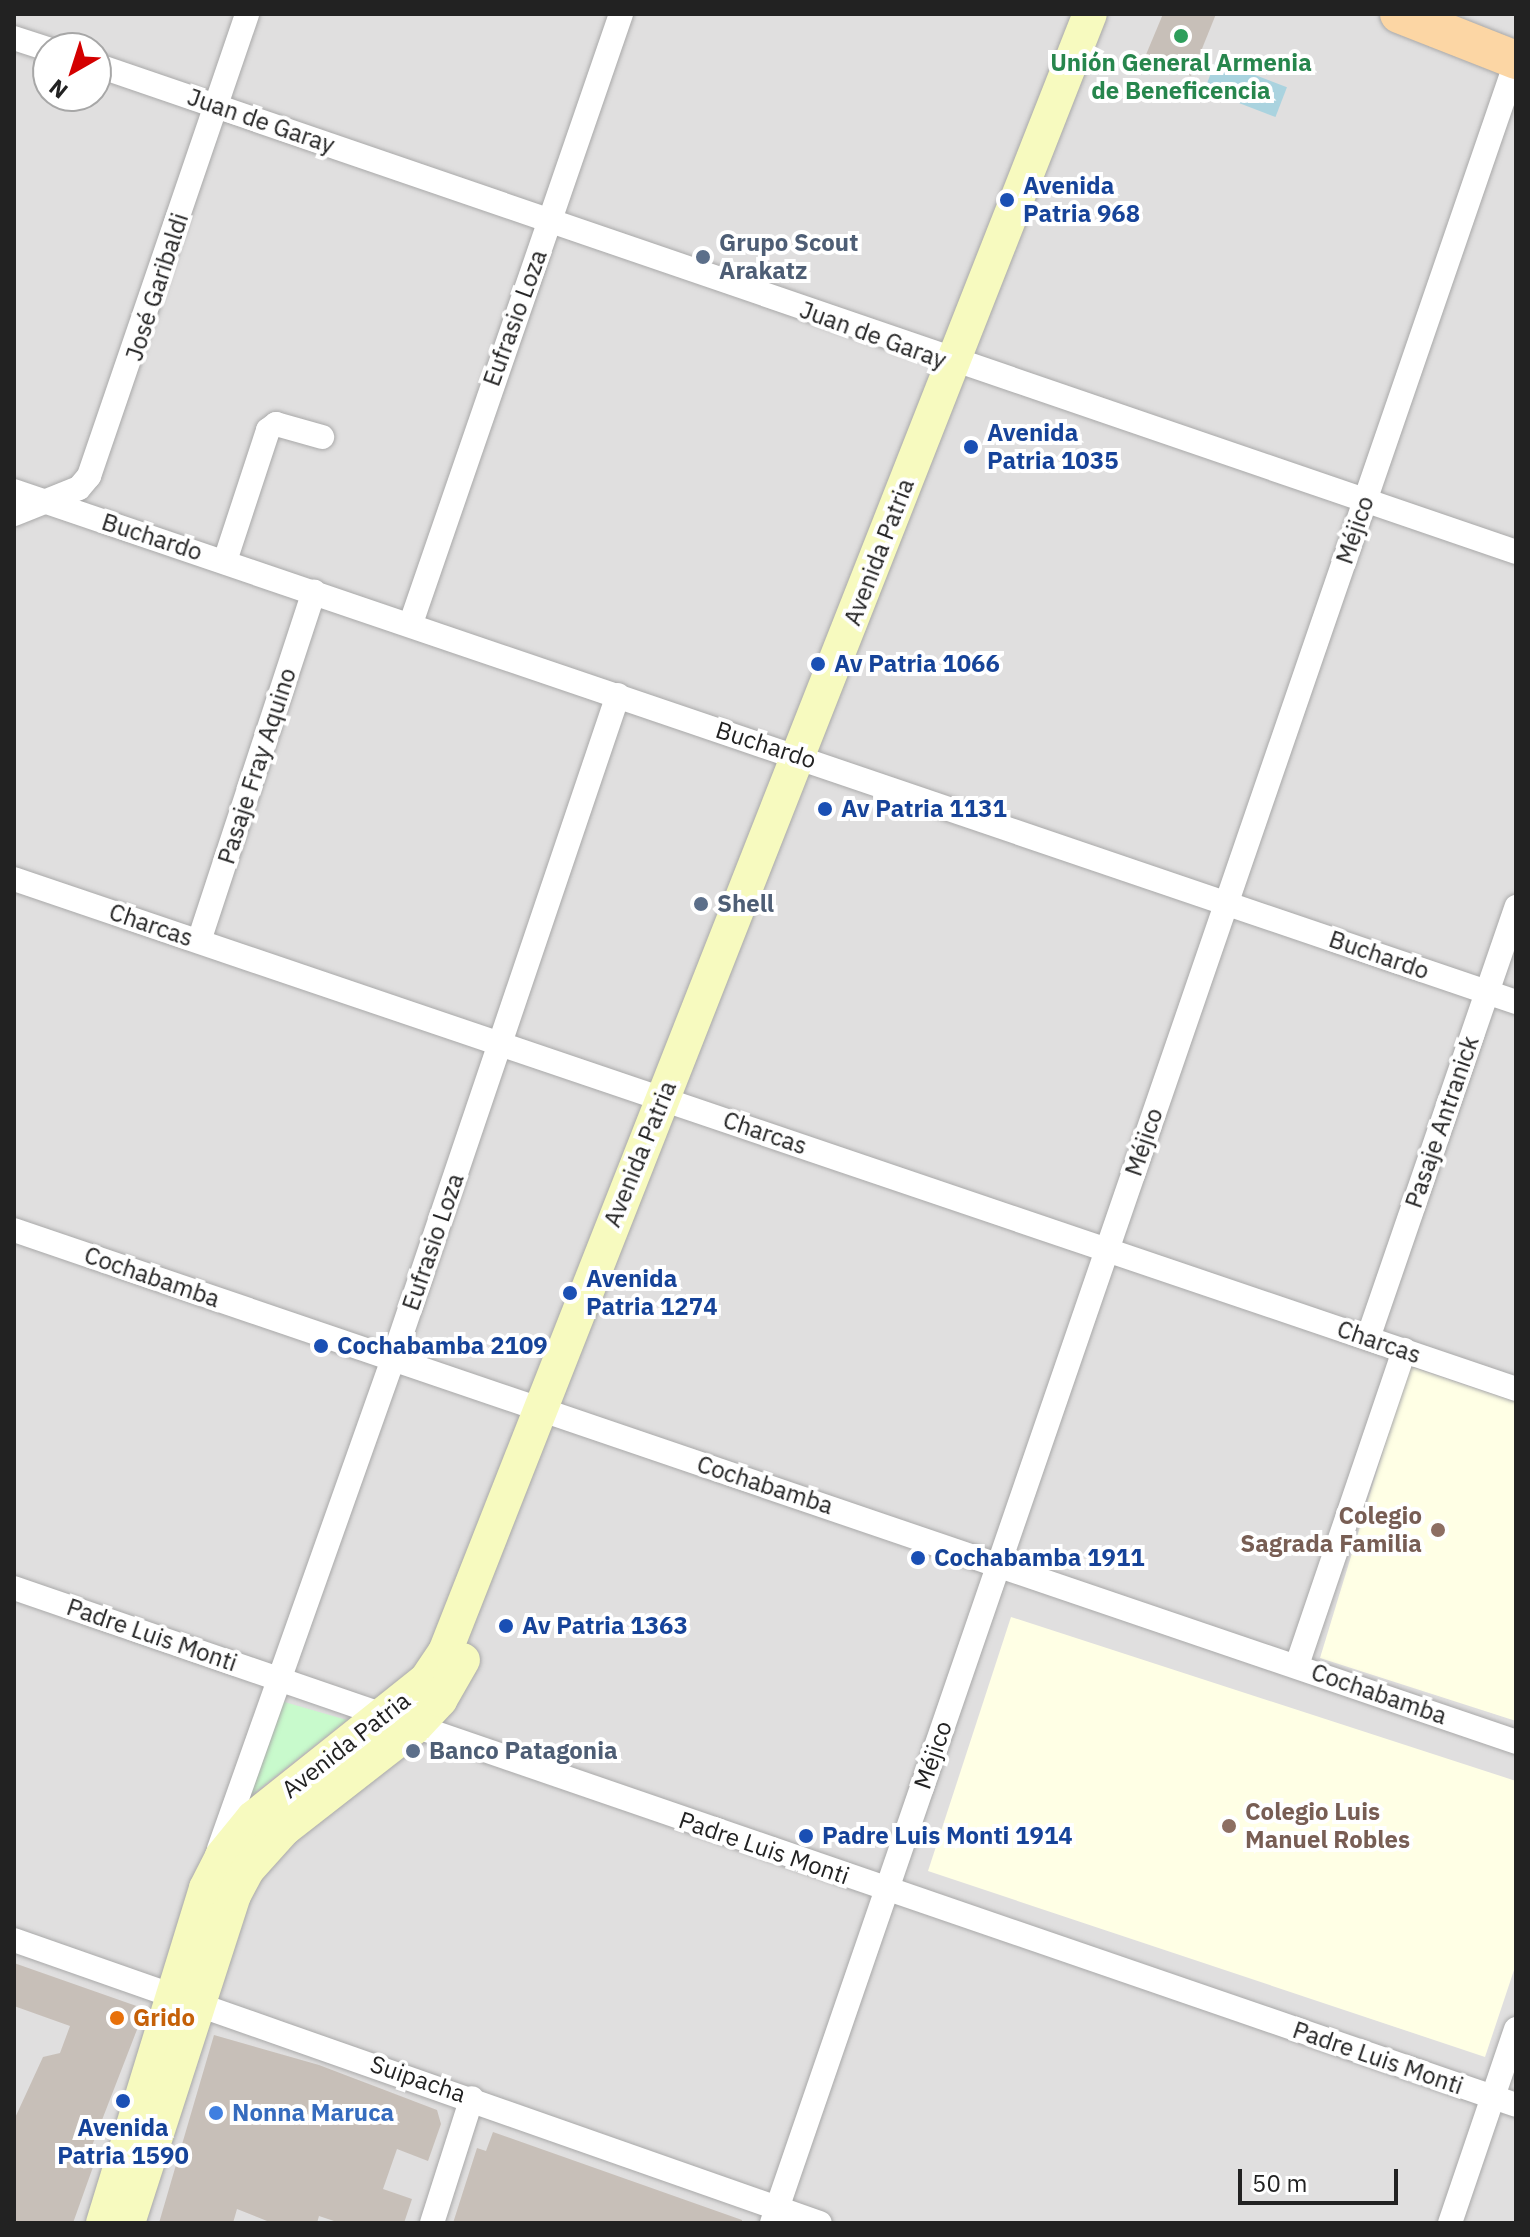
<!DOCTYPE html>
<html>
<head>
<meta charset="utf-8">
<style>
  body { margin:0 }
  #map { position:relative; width:1530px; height:2237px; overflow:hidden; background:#f2efe9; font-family:"IBM Plex Sans",sans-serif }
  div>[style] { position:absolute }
  .residential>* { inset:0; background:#e0dfdf }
  .education>* { inset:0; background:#ffffe5 }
  .park>* { inset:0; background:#c8facc }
  .water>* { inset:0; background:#aad3df; transform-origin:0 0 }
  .building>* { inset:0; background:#c7bfb8 }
  .roads { filter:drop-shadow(0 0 2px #a9a9a9) drop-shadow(0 0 2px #a9a9a9) }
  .street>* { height:24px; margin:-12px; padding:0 12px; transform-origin:12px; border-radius:12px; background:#fff }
  .secondary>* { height:34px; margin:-17px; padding:0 17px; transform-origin:17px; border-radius:17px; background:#f7fabf }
  .primary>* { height:38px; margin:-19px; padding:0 19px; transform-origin:19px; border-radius:19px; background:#fcd6a4 }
  .dots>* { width:22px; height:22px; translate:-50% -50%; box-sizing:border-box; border:4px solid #fff; border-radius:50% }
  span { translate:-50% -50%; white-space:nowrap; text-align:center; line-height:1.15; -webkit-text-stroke:8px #fff; paint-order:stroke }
  .leisure-label { font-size:24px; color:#27864d; font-weight:700 }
  .street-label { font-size:24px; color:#222 }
  .transit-label { font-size:24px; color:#164399; font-weight:700 }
  .left { translate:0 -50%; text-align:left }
  .service-label { font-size:24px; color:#4e5e75; font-weight:700 }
  .education-label { font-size:24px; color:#785e54; font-weight:700 }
  .right { translate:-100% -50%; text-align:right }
  .food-label { font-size:24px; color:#c56008; font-weight:700 }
  .shop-label { font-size:24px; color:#366cbe; font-weight:700 }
  .frame { position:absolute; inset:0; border:16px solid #222; pointer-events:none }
  .north { position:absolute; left:32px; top:32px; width:80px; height:80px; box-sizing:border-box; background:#fff; border:2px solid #a7a7a7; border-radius:50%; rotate:219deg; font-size:22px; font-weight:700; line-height:32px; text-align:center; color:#222 }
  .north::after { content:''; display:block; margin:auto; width:28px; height:36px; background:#d40000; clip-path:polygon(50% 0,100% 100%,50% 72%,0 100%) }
  .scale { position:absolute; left:1238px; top:2169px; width:160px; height:36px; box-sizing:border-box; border:4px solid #222; border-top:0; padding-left:10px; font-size:24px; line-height:28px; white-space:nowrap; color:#222; -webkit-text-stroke:6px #fff; paint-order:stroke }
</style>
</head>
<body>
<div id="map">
  <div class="residential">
    <i style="clip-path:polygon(evenodd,14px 14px,1516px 14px,1516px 2223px,14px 2223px,14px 14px,48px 48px,96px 48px,96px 96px,48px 96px,48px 48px)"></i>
  </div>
  <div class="education">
    <i style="clip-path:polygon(1409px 1366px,1516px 1402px,1516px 1721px,1320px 1658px)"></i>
    <i style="clip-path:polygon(1011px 1617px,1516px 1781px,1516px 1964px,1485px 2057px,928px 1871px)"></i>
  </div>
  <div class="park">
    <i style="clip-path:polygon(281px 1701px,347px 1720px,249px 1797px)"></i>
  </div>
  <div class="water">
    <i style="left:1216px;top:60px;width:76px;height:32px;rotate:21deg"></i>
  </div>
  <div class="building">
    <i style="clip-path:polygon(1163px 14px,1216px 14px,1191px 76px,1145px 57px)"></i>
    <i style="clip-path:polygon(14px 1963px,145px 2009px,83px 2169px,93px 2167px,73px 2223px,14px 2223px,14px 2120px,43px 2057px,60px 2053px,70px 2026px,14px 2006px)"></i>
    <i style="clip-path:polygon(214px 2035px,319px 2065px,437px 2110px,441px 2124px,428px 2161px,397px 2149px,383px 2189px,412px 2199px,404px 2223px,340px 2223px,319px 2216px,317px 2223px,272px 2223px,237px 2209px,233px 2223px,159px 2223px)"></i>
    <i style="clip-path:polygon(493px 2132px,742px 2220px,742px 2223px,453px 2223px,477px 2148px,486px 2151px)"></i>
  </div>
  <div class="roads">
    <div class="street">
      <i style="left:14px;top:38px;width:36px;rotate:18deg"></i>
      <i style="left:96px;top:65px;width:1501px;rotate:18.93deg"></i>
      <i style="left:14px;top:491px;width:1587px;rotate:18.79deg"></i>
      <i style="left:14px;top:514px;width:70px;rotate:-21.8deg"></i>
      <i style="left:79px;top:488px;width:16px;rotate:-50deg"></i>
      <i style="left:89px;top:476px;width:488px;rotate:-71.1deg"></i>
      <i style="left:225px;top:561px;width:138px;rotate:-71.8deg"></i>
      <i style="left:268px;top:430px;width:10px;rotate:-37deg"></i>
      <i style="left:276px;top:424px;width:48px;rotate:15.8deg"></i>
      <i style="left:411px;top:623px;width:644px;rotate:-70.97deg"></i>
      <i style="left:14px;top:879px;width:1586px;rotate:18.75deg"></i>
      <i style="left:199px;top:941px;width:368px;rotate:-71.8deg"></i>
      <i style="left:14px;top:1230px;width:1587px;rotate:18.82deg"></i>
      <i style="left:1368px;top:1338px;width:456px;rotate:-71deg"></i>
      <i style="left:14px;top:1588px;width:1588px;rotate:18.99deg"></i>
      <i style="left:1297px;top:1665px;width:333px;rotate:-71.2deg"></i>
      <i style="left:219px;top:1849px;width:520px;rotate:-70.45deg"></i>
      <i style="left:393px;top:1359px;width:701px;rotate:-71.28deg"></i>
      <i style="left:14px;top:1940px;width:854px;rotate:19.35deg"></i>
      <i style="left:432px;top:2223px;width:131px;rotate:-72.3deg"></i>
      <i style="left:772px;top:2223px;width:2285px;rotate:-71deg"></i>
      <i style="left:1450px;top:2223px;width:205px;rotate:-71.2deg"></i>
    </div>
    <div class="secondary">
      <i style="left:103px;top:2223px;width:350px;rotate:-72.9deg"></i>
      <i style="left:206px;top:1888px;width:36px;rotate:-63deg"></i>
      <i style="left:222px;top:1856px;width:49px;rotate:-50.8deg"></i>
      <i style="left:253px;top:1818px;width:221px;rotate:-38.6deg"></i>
      <i style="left:426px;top:1680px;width:34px;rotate:-56deg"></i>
      <i style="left:445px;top:1652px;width:1760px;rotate:-68.51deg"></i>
      <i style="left:128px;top:2223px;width:345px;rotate:-72.1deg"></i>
      <i style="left:234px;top:1895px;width:30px;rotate:-62deg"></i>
      <i style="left:248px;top:1869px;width:54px;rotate:-48deg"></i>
      <i style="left:284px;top:1829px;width:166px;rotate:-37.9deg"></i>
      <i style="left:415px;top:1727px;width:37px;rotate:-47deg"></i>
      <i style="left:440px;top:1700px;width:46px;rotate:-60.1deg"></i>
    </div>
    <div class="primary">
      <i style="left:1399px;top:14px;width:126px;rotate:21.5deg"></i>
    </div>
  </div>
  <div class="dots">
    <i style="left:1181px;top:36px;background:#2e9e5b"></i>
    <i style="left:1007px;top:200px;background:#1a4fb4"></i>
    <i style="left:703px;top:257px;background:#5c6f8a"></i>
    <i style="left:971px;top:447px;background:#1a4fb4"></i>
    <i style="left:818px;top:664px;background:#1a4fb4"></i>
    <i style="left:825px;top:809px;background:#1a4fb4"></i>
    <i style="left:701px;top:904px;background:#5c6f8a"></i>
    <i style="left:570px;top:1293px;background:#1a4fb4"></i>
    <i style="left:321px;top:1346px;background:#1a4fb4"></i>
    <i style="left:1438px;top:1530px;background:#8d6e63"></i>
    <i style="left:918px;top:1558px;background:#1a4fb4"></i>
    <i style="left:506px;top:1626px;background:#1a4fb4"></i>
    <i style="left:413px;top:1751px;background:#5c6f8a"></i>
    <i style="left:1229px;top:1826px;background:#8d6e63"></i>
    <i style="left:806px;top:1836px;background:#1a4fb4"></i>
    <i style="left:117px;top:2018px;background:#e8710a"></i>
    <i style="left:123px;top:2101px;background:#1a4fb4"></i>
    <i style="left:216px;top:2113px;background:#3f7fe0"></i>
  </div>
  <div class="leisure-label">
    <span style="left:1181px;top:77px">Unión General Armenia<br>de Beneficencia</span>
  </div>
  <div class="street-label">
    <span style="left:261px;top:121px;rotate:19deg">Juan de Garay</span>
    <span style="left:157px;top:287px;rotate:-72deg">José Garibaldi</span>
    <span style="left:515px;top:318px;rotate:-70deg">Eufrasio Loza</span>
    <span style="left:873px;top:335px;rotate:20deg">Juan de Garay</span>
    <span style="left:1355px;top:530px;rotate:-71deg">Méjico</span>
    <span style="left:152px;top:537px;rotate:18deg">Buchardo</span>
    <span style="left:879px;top:552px;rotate:-69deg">Avenida Patria</span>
    <span style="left:766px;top:745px;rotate:18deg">Buchardo</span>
    <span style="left:257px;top:766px;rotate:-72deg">Pasaje Fray Aquino</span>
    <span style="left:151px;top:925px;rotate:19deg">Charcas</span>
    <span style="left:1379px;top:955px;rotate:19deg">Buchardo</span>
    <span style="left:1442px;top:1122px;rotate:-71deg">Pasaje Antranick</span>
    <span style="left:765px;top:1133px;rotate:19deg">Charcas</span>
    <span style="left:1144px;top:1142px;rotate:-71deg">Méjico</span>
    <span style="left:640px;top:1154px;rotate:-68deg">Avenida Patria</span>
    <span style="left:433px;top:1242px;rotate:-71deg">Eufrasio Loza</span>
    <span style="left:152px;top:1277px;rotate:19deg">Cochabamba</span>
    <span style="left:1379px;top:1342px;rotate:19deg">Charcas</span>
    <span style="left:765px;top:1485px;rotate:18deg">Cochabamba</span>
    <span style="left:152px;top:1635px;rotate:19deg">Padre Luis Monti</span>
    <span style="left:1379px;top:1694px;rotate:19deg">Cochabamba</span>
    <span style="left:346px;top:1745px;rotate:-38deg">Avenida Patria</span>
    <span style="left:933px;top:1755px;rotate:-71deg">Méjico</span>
    <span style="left:764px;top:1848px;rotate:19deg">Padre Luis Monti</span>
    <span style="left:1378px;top:2058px;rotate:19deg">Padre Luis Monti</span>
    <span style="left:418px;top:2079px;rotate:19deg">Suipacha</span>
  </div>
  <div class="transit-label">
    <span class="left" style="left:1023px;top:200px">Avenida<br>Patria 968</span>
    <span class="left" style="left:987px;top:447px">Avenida<br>Patria 1035</span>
    <span class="left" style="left:834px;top:664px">Av Patria 1066</span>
    <span class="left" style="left:841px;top:809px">Av Patria 1131</span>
    <span class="left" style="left:586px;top:1293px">Avenida<br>Patria 1274</span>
    <span class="left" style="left:337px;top:1346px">Cochabamba 2109</span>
    <span class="left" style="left:934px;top:1558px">Cochabamba 1911</span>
    <span class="left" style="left:522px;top:1626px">Av Patria 1363</span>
    <span class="left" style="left:822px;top:1836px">Padre Luis Monti 1914</span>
    <span style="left:123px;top:2142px">Avenida<br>Patria 1590</span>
  </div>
  <div class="service-label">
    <span class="left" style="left:719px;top:257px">Grupo Scout<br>Arakatz</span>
    <span class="left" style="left:717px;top:904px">Shell</span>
    <span class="left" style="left:429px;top:1751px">Banco Patagonia</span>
  </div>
  <div class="education-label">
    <span class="right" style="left:1422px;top:1530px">Colegio<br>Sagrada Familia</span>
    <span class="left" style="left:1245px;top:1826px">Colegio Luis<br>Manuel Robles</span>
  </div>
  <div class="food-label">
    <span class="left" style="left:133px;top:2018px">Grido</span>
  </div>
  <div class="shop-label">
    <span class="left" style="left:232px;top:2113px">Nonna Maruca</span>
  </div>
  <div class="frame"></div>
  <div class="north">N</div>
  <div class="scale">50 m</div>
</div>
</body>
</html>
